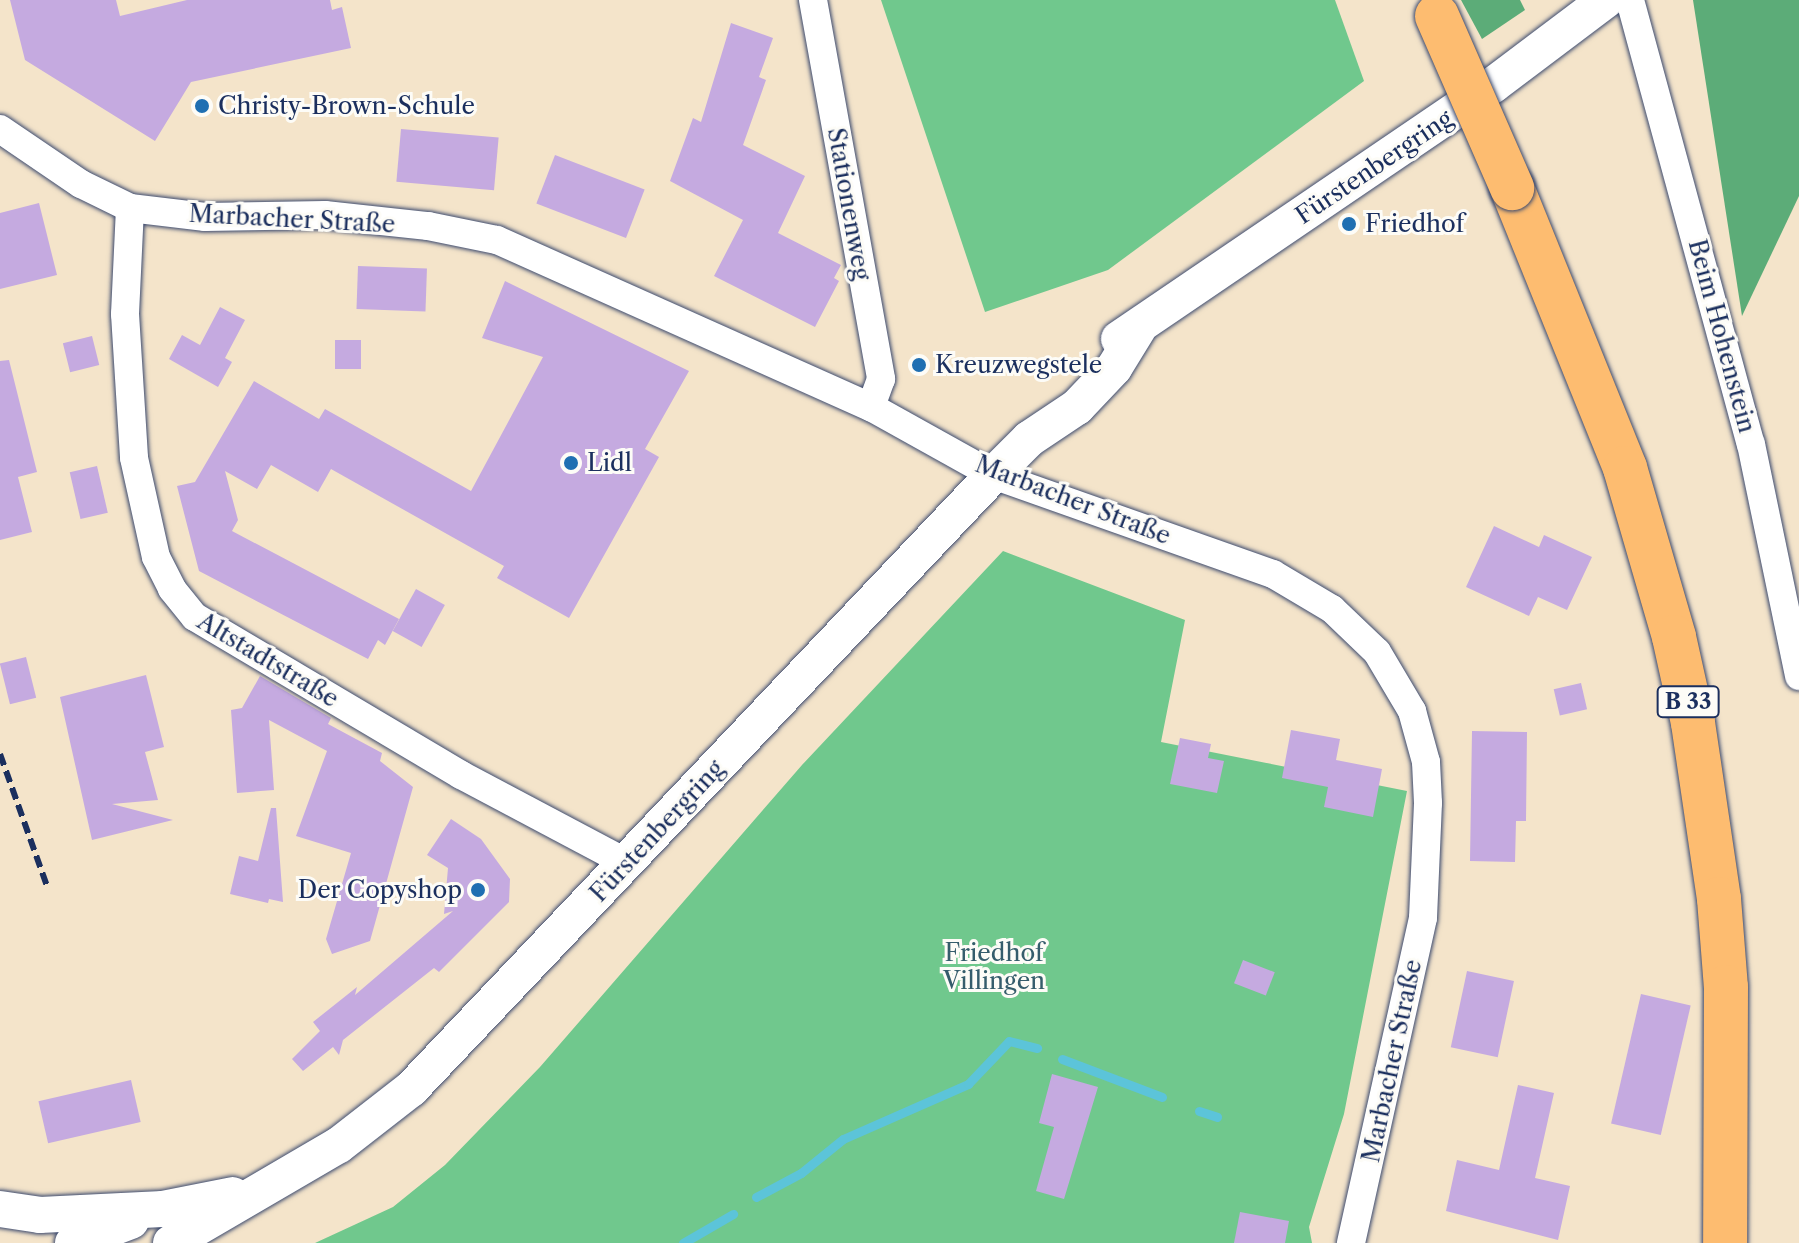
<!DOCTYPE html>
<html>
<head>
<meta charset="utf-8">
<style>
  body { margin:0 }
  #map { position:relative; width:1799px; height:1243px; overflow:hidden; background:#f4e4ca; font-family:"Libre Caslon Text",serif }
  div>[style] { position:absolute }
  .green>* { inset:0; background:#70c88d }
  .forest>* { inset:0; background:#5cac78 }
  .stream>* { height:9px; margin:-4.5px; padding:0 4.5px; transform-origin:4.5px; border-radius:4.5px; background:#5cc4d9 }
  .building>* { inset:0; background:#c5aae0; transform-origin:0 0 }
  .roads { filter:drop-shadow(0 0 2px #3c4a6e) drop-shadow(0 0 2px #3c4a6e) }
  .minor>* { height:28px; margin:-14px; padding:0 14px; transform-origin:14px; border-radius:14px; background:#fff }
  .tertiary>* { height:36px; margin:-18px; padding:0 18px; transform-origin:18px; border-radius:18px; background:#fff }
  .primary>* { height:44px; margin:-22px; padding:0 22px; transform-origin:22px; border-radius:22px; background:#fdbc70 }
  .rail>* { height:6px; margin-top:-3px; transform-origin:0; background:repeating-linear-gradient(90deg,#1b2f5e 0 12px,transparent 0 18px) }
  .bridges { filter:drop-shadow(0 0 2px #3c4a6e) drop-shadow(0 0 2px #3c4a6e) }
  .primary-bridge>* { height:44px; margin:-22px; padding:0 22px; transform-origin:22px; border-radius:22px; background:#fdbc70 }
  .dots>* { width:22px; height:22px; translate:-50% -50%; box-sizing:border-box; border:4px solid #fdfcf7; border-radius:50% }
  span { translate:-50% -50%; white-space:nowrap; text-align:center; line-height:1.15; -webkit-text-stroke:6px #fdfcf7; paint-order:stroke }
  .shield-label span { padding:2px 6px; background:#fdfcf7; border:2px solid; border-radius:6px; -webkit-text-stroke-width:0 }
  .shield-label { font-size:22px; color:#1b2f5e; font-weight:700 }
  .poi-label { font-size:24px; color:#1b2f5e }
  .left { translate:0 -50%; text-align:left }
  .right { translate:-100% -50%; text-align:right }
  .street-label { font-size:24px; color:#1b2f5e }
  .park-label { font-size:24px; color:#355d6c }
</style>
</head>
<body>
<div id="map">
  <div class="green">
    <i style="clip-path:polygon(881px 0,1335px 0,1364px 81px,1108px 270px,985px 312px)"></i>
    <i style="clip-path:polygon(1003px 551px,1185px 620px,1161px 742px,1407px 791px,1344px 1114px,1309px 1227px,1312px 1243px,315px 1243px,393px 1207px,445px 1165px,540px 1067px,802px 765px)"></i>
  </div>
  <div class="forest">
    <i style="clip-path:polygon(1461px 0,1520px 0,1525px 10px,1482px 39px)"></i>
    <i style="clip-path:polygon(1693px 0,1799px 0,1799px 196px,1742px 316px)"></i>
  </div>
  <div class="stream">
    <i style="left:1062px;top:1059px;width:107px;rotate:20.8deg"></i>
    <i style="left:1199px;top:1111px;width:19px;rotate:18deg"></i>
    <i style="left:756px;top:1197px;width:51px;rotate:-28.1deg"></i>
    <i style="left:801px;top:1173px;width:54px;rotate:-39deg"></i>
    <i style="left:843px;top:1139px;width:137px;rotate:-23.7deg"></i>
    <i style="left:968px;top:1084px;width:59px;rotate:-46.4deg"></i>
    <i style="left:1009px;top:1041px;width:29px;rotate:14deg"></i>
    <i style="left:683px;top:1243px;width:58px;rotate:-30.1deg"></i>
  </div>
  <div class="building">
    <i style="clip-path:polygon(10px 0,116px 0,120px 16px,187px 0,330px 0,332px 10px,342px 7px,351px 48px,191px 82px,155px 141px,25px 60px)"></i>
    <i style="clip-path:polygon(731px 23px,773px 38px,759px 77px,766px 80px,743px 145px,805px 176px,778px 233px,841px 265px,834px 278px,839px 281px,815px 327px,714px 276px,743px 220px,670px 181px,693px 118px,701px 122px)"></i>
    <i style="left:401px;top:129px;width:98px;height:53px;rotate:5deg"></i>
    <i style="left:555px;top:155px;width:96px;height:52px;rotate:21deg"></i>
    <i style="clip-path:polygon(39px 203px,57px 275px,0 289px,0 213px)"></i>
    <i style="left:358px;top:266px;width:69px;height:43px;rotate:2deg"></i>
    <i style="clip-path:polygon(505px 281px,689px 371px,645px 449px,659px 457px,569px 618px,497px 578px,504px 566px,331px 469px,318px 492px,271px 465px,257px 489px,225px 471px,238px 520px,232px 531px,399px 619px,385px 645px,378px 640px,368px 659px,199px 571px,177px 486px,195px 482px,254px 381px,319px 419px,325px 409px,471px 491px,543px 357px,482px 338px)"></i>
    <i style="clip-path:polygon(220px 307px,245px 320px,225px 358px,232px 362px,218px 387px,169px 359px,182px 335px,200px 345px)"></i>
    <i style="left:92px;top:336px;width:30px;height:30px;rotate:76deg"></i>
    <i style="left:335px;top:340px;width:26px;height:29px"></i>
    <i style="clip-path:polygon(9px 360px,37px 472px,18px 477px,32px 532px,0 540px,0 361px)"></i>
    <i style="left:97px;top:466px;width:48px;height:28px;rotate:77deg"></i>
    <i style="clip-path:polygon(1494px 526px,1539px 547px,1544px 535px,1592px 557px,1567px 610px,1538px 597px,1529px 616px,1466px 587px)"></i>
    <i style="left:416px;top:589px;width:33px;height:48px;rotate:29deg"></i>
    <i style="left:26px;top:657px;width:42px;height:27px;rotate:76deg"></i>
    <i style="clip-path:polygon(146px 675px,164px 747px,145px 752px,158px 800px,112px 804px,173px 820px,92px 840px,60px 697px)"></i>
    <i style="clip-path:polygon(260px 676px,331px 718px,328px 724px,382px 753px,380px 761px,413px 787px,370px 941px,332px 954px,326px 939px,351px 853px,296px 836px,327px 751px,269px 720px,274px 790px,237px 793px,231px 710px,242px 708px)"></i>
    <i style="left:1581px;top:683px;width:27px;height:28px;rotate:77deg"></i>
    <i style="clip-path:polygon(1291px 730px,1340px 739px,1336px 760px,1382px 769px,1373px 817px,1324px 807px,1328px 787px,1282px 778px)"></i>
    <i style="clip-path:polygon(1472px 731px,1527px 732px,1526px 821px,1516px 821px,1515px 862px,1470px 861px)"></i>
    <i style="clip-path:polygon(1180px 738px,1211px 744px,1208px 758px,1224px 761px,1217px 793px,1170px 784px)"></i>
    <i style="clip-path:polygon(271px 808px,276px 808px,283px 902px,269px 899px,268px 903px,230px 894px,239px 856px,258px 861px)"></i>
    <i style="clip-path:polygon(451px 819px,481px 839px,510px 879px,509px 902px,439px 972px,434px 968px,343px 1040px,339px 1055px,333px 1047px,303px 1071px,292px 1059px,320px 1031px,313px 1022px,357px 987px,355px 995px,453px 911px,444px 914px,448px 868px,427px 855px)"></i>
    <i style="left:1243px;top:960px;width:34px;height:25px;rotate:21deg"></i>
    <i style="left:1467px;top:971px;width:48px;height:78px;rotate:12deg"></i>
    <i style="left:1641px;top:994px;width:51px;height:133px;rotate:13deg"></i>
    <i style="clip-path:polygon(1052px 1074px,1098px 1087px,1064px 1199px,1036px 1191px,1054px 1127px,1039px 1123px)"></i>
    <i style="left:131px;top:1080px;width:43px;height:95px;rotate:77deg"></i>
    <i style="clip-path:polygon(1518px 1085px,1554px 1093px,1535px 1178px,1570px 1186px,1558px 1240px,1446px 1211px,1457px 1160px,1499px 1170px)"></i>
    <i style="clip-path:polygon(1240px 1212px,1289px 1221px,1285px 1243px,1234px 1243px)"></i>
  </div>
  <div class="roads">
    <div class="minor">
      <i style="left:813px;top:0;width:385px;rotate:79.8deg"></i>
      <i style="left:881px;top:379px;width:30px;rotate:110deg"></i>
      <i style="left:1630px;top:0;width:460px;rotate:74.8deg"></i>
      <i style="left:1751px;top:444px;width:237px;rotate:78.3deg"></i>
      <i style="left:0;top:129px;width:98px;rotate:34.2deg"></i>
      <i style="left:81px;top:184px;width:55px;rotate:26.1deg"></i>
      <i style="left:130px;top:208px;width:76px;rotate:6.8deg"></i>
      <i style="left:205px;top:217px;width:120px;rotate:-1deg"></i>
      <i style="left:325px;top:215px;width:104px;rotate:6.1deg"></i>
      <i style="left:428px;top:226px;width:70px;rotate:11.5deg"></i>
      <i style="left:497px;top:240px;width:410px;rotate:24.1deg"></i>
      <i style="left:871px;top:407px;width:140px;rotate:29.1deg"></i>
      <i style="left:993px;top:475px;width:297px;rotate:19.5deg"></i>
      <i style="left:1273px;top:574px;width:69px;rotate:30.7deg"></i>
      <i style="left:1332px;top:609px;width:62px;rotate:43.7deg"></i>
      <i style="left:1377px;top:652px;width:69px;rotate:59.3deg"></i>
      <i style="left:1412px;top:711px;width:53px;rotate:74.6deg"></i>
      <i style="left:1426px;top:762px;width:41px;rotate:87.2deg"></i>
      <i style="left:1428px;top:803px;width:115px;rotate:92.5deg"></i>
      <i style="left:1423px;top:918px;width:333px;rotate:102.5deg"></i>
      <i style="left:130px;top:208px;width:106px;rotate:92.7deg"></i>
      <i style="left:125px;top:314px;width:144px;rotate:86.4deg"></i>
      <i style="left:134px;top:458px;width:101px;rotate:77.5deg"></i>
      <i style="left:156px;top:557px;width:36px;rotate:63deg"></i>
      <i style="left:172px;top:589px;width:36px;rotate:51deg"></i>
      <i style="left:195px;top:617px;width:309px;rotate:30.7deg"></i>
      <i style="left:461px;top:775px;width:188px;rotate:27.9deg"></i>
    </div>
    <div class="tertiary">
      <i style="left:1119px;top:339px;width:452px;rotate:-34.2deg"></i>
      <i style="left:1493px;top:85px;width:141px;rotate:-37deg"></i>
      <i style="left:0;top:1209px;width:40px;rotate:8.5deg"></i>
      <i style="left:40px;top:1215px;width:123px;rotate:-2.8deg"></i>
      <i style="left:163px;top:1209px;width:71px;rotate:-11.3deg"></i>
      <i style="left:73px;top:1243px;width:62px;rotate:-20.8deg"></i>
      <i style="left:171px;top:1243px;width:194px;rotate:-30.3deg"></i>
      <i style="left:339px;top:1145px;width:91px;rotate:-37.9deg"></i>
      <i style="left:411px;top:1089px;width:846px;rotate:-46.53deg"></i>
      <i style="left:993px;top:475px;width:51px;rotate:-45deg"></i>
      <i style="left:1029px;top:439px;width:58px;rotate:-33.7deg"></i>
      <i style="left:1077px;top:407px;width:54px;rotate:-46.5deg"></i>
      <i style="left:1114px;top:368px;width:46px;rotate:-58.4deg"></i>
    </div>
    <div class="primary">
      <i style="left:1512px;top:188px;width:302px;rotate:68deg"></i>
      <i style="left:1625px;top:468px;width:176px;rotate:73.8deg"></i>
      <i style="left:1674px;top:637px;width:88px;rotate:77.5deg"></i>
      <i style="left:1693px;top:723px;width:178px;rotate:81.6deg"></i>
      <i style="left:1719px;top:899px;width:88px;rotate:85.5deg"></i>
      <i style="left:1726px;top:987px;width:256px;rotate:90.2deg"></i>
    </div>
  </div>
  <div class="rail">
    <i style="left:0;top:754px;width:143px;rotate:70.4deg"></i>
  </div>
  <div class="bridges">
    <div class="primary-bridge">
      <i style="left:1437px;top:16px;width:188px;rotate:66.4deg"></i>
    </div>
  </div>
  <div class="dots">
    <i style="left:202px;top:106px;background:#1f6fb2"></i>
    <i style="left:1349px;top:224px;background:#1f6fb2"></i>
    <i style="left:919px;top:365px;background:#1f6fb2"></i>
    <i style="left:571px;top:463px;background:#1f6fb2"></i>
    <i style="left:478px;top:890px;background:#1f6fb2"></i>
  </div>
  <div class="shield-label">
    <span style="left:1688px;top:702px">B 33</span>
  </div>
  <div class="poi-label">
    <span class="left" style="left:218px;top:106px">Christy-Brown-Schule</span>
    <span class="left" style="left:1365px;top:224px">Friedhof</span>
    <span class="left" style="left:935px;top:365px">Kreuzwegstele</span>
    <span class="left" style="left:587px;top:463px">Lidl</span>
    <span class="right" style="left:462px;top:890px">Der Copyshop</span>
  </div>
  <div class="street-label">
    <span style="left:1374px;top:167px;rotate:-34deg">Fürstenbergring</span>
    <span style="left:849px;top:204px;rotate:80deg">Stationenweg</span>
    <span style="left:292px;top:219px;rotate:3deg">Marbacher Straße</span>
    <span style="left:1722px;top:336px;rotate:75deg">Beim Hohenstein</span>
    <span style="left:1073px;top:500px;rotate:21deg">Marbacher Straße</span>
    <span style="left:268px;top:660px;rotate:31deg">Altstadtstraße</span>
    <span style="left:657px;top:831px;rotate:-47deg">Fürstenbergring</span>
    <span style="left:1392px;top:1061px;rotate:-78deg">Marbacher Straße</span>
  </div>
  <div class="park-label">
    <span style="left:994px;top:967px">Friedhof<br>Villingen</span>
  </div>
</div>
</body>
</html>
